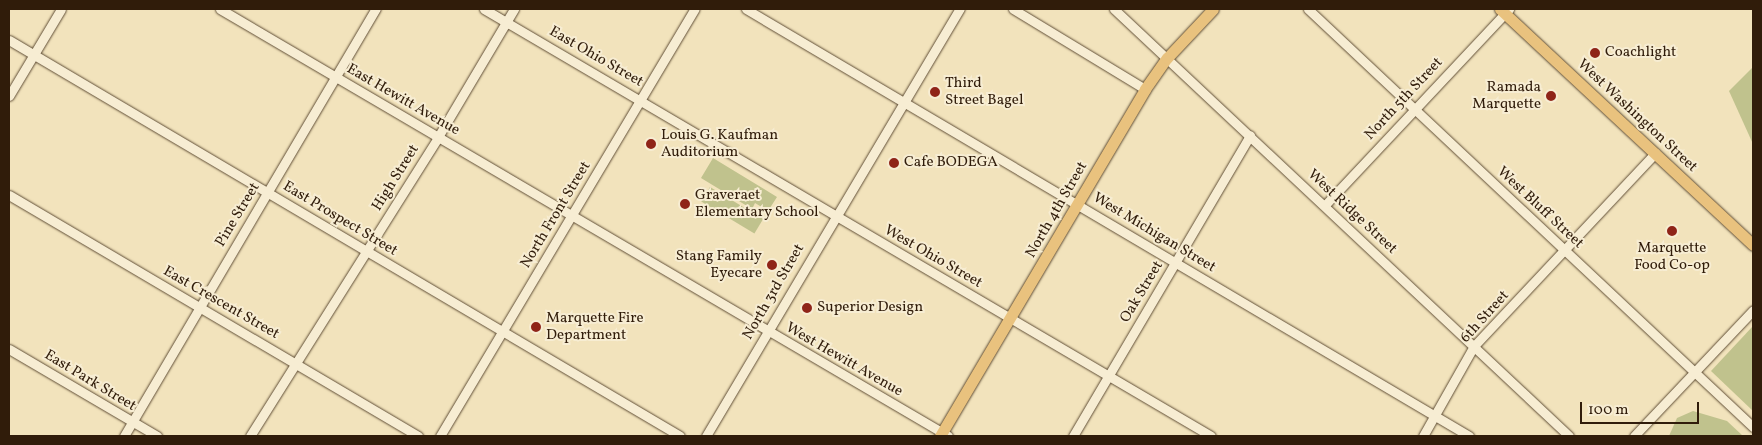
<!DOCTYPE html>
<html>
<head>
<meta charset="utf-8">
<style>
  body { margin:0 }
  #map { position:relative; width:1762px; height:445px; overflow:hidden; background:#f2e3bc; font-family:Vollkorn,serif }
  div>[style] { position:absolute }
  .green>* { inset:0; background:#c0c28d; transform-origin:0 0 }
  .roads { filter:drop-shadow(0 0 1px #604e36) drop-shadow(0 0 1px #604e36) }
  .minor>* { height:9px; margin:-4.5px; padding:0 4.5px; transform-origin:4.5px; border-radius:4.5px; background:#f7edd3 }
  .major>* { height:11px; margin:-5.5px; padding:0 5.5px; transform-origin:5.5px; border-radius:5.5px; background:#e9c27e }
  .dots>* { width:14px; height:14px; translate:-50% -50%; box-sizing:border-box; border:2px solid #f7edd3; border-radius:50% }
  span { translate:-50% -50%; white-space:nowrap; text-align:center; line-height:1.15; -webkit-text-stroke:4px #f7edd3; paint-order:stroke }
  .poi-label { font-size:15px; color:#301c0a }
  .left { translate:0 -50%; text-align:left }
  .right { translate:-100% -50%; text-align:right }
  .street-label { font-size:15px; color:#301c0a }
  .frame { position:absolute; inset:0; border:10px solid #301c0a; pointer-events:none }
  .scale { position:absolute; left:1580px; top:402px; width:119px; height:22px; box-sizing:border-box; border:2px solid #301c0a; border-top:0; padding-left:6px; font-size:15px; line-height:18px; white-space:nowrap; color:#301c0a; -webkit-text-stroke:4px #f7edd3; paint-order:stroke }
</style>
</head>
<body>
<div id="map">
  <div class="green">
    <i style="clip-path:polygon(1753px 67px,1753px 144px,1729px 91px)"></i>
    <i style="clip-path:polygon(713px 158px,777px 197px,768px 211px,755px 203px,752px 209px,701px 178px)"></i>
    <i style="left:710px;top:187px;width:62px;height:17px;rotate:31deg"></i>
    <i style="clip-path:polygon(1753px 326px,1753px 411px,1711px 371px)"></i>
    <i style="clip-path:polygon(1693px 411px,1727px 421px,1743px 436px,1669px 436px,1677px 418px)"></i>
  </div>
  <div class="roads">
    <div class="minor">
      <i style="left:220px;top:9px;width:844px;rotate:30.39deg"></i>
      <i style="left:484px;top:9px;width:843px;rotate:30.43deg"></i>
      <i style="left:746px;top:9px;width:840px;rotate:30.57deg"></i>
      <i style="left:1013px;top:9px;width:154px;rotate:31.2deg"></i>
      <i style="left:1114px;top:9px;width:624px;rotate:43.18deg"></i>
      <i style="left:1308px;top:9px;width:611px;rotate:43.21deg"></i>
      <i style="left:9px;top:40px;width:779px;rotate:30.55deg"></i>
      <i style="left:9px;top:96px;width:101px;rotate:-59.1deg"></i>
      <i style="left:9px;top:195px;width:475px;rotate:30.5deg"></i>
      <i style="left:1325px;top:205px;width:269px;rotate:-46.8deg"></i>
      <i style="left:9px;top:349px;width:172px;rotate:30.4deg"></i>
      <i style="left:124px;top:436px;width:496px;rotate:-59.5deg"></i>
      <i style="left:250px;top:436px;width:353px;rotate:-57.8deg"></i>
      <i style="left:438px;top:137px;width:149px;rotate:-59.3deg"></i>
      <i style="left:440px;top:436px;width:497px;rotate:-59.2deg"></i>
      <i style="left:706px;top:436px;width:497px;rotate:-59.3deg"></i>
      <i style="left:1073px;top:436px;width:349px;rotate:-59.5deg"></i>
      <i style="left:1423px;top:436px;width:103px;rotate:-60.5deg"></i>
      <i style="left:1474px;top:346px;width:265px;rotate:-46.8deg"></i>
      <i style="left:1634px;top:436px;width:173px;rotate:-46.6deg"></i>
    </div>
    <div class="major">
      <i style="left:1500px;top:9px;width:346px;rotate:43deg"></i>
      <i style="left:940px;top:436px;width:403px;rotate:-59.4deg"></i>
      <i style="left:1145px;top:89px;width:38px;rotate:-55deg"></i>
      <i style="left:1167px;top:58px;width:67px;rotate:-46.8deg"></i>
    </div>
  </div>
  <div class="dots">
    <i style="left:1595px;top:53px;background:#8f2418"></i>
    <i style="left:935px;top:92px;background:#8f2418"></i>
    <i style="left:1551px;top:96px;background:#8f2418"></i>
    <i style="left:651px;top:144px;background:#8f2418"></i>
    <i style="left:894px;top:163px;background:#8f2418"></i>
    <i style="left:685px;top:204px;background:#8f2418"></i>
    <i style="left:1672px;top:231px;background:#8f2418"></i>
    <i style="left:772px;top:265px;background:#8f2418"></i>
    <i style="left:807px;top:308px;background:#8f2418"></i>
    <i style="left:536px;top:327px;background:#8f2418"></i>
  </div>
  <div class="poi-label">
    <span class="left" style="left:1605px;top:53px">Coachlight</span>
    <span class="left" style="left:945px;top:92px">Third<br>Street Bagel</span>
    <span class="right" style="left:1541px;top:96px">Ramada<br>Marquette</span>
    <span class="left" style="left:661px;top:144px">Louis G. Kaufman<br>Auditorium</span>
    <span class="left" style="left:904px;top:163px">Cafe BODEGA</span>
    <span class="left" style="left:695px;top:204px">Graveraet<br>Elementary School</span>
    <span style="left:1672px;top:257px">Marquette<br>Food Co-op</span>
    <span class="right" style="left:762px;top:265px">Stang Family<br>Eyecare</span>
    <span class="left" style="left:817px;top:308px">Superior Design</span>
    <span class="left" style="left:546px;top:327px">Marquette Fire<br>Department</span>
  </div>
  <div class="street-label">
    <span style="left:596px;top:57px;rotate:30deg">East Ohio Street</span>
    <span style="left:1404px;top:99px;rotate:-47deg">North 5th Street</span>
    <span style="left:403px;top:100px;rotate:30deg">East Hewitt Avenue</span>
    <span style="left:1637px;top:116px;rotate:43deg">West Washington Street</span>
    <span style="left:396px;top:178px;rotate:-58deg">High Street</span>
    <span style="left:1540px;top:208px;rotate:43deg">West Bluff Street</span>
    <span style="left:1057px;top:210px;rotate:-60deg">North 4th Street</span>
    <span style="left:1352px;top:212px;rotate:43deg">West Ridge Street</span>
    <span style="left:238px;top:215px;rotate:-59deg">Pine Street</span>
    <span style="left:556px;top:215px;rotate:-59deg">North Front Street</span>
    <span style="left:340px;top:219px;rotate:31deg">East Prospect Street</span>
    <span style="left:1154px;top:233px;rotate:31deg">West Michigan Street</span>
    <span style="left:933px;top:257px;rotate:30deg">West Ohio Street</span>
    <span style="left:774px;top:292px;rotate:-60deg">North 3rd Street</span>
    <span style="left:1142px;top:292px;rotate:-59deg">Oak Street</span>
    <span style="left:221px;top:303px;rotate:30deg">East Crescent Street</span>
    <span style="left:1485px;top:317px;rotate:-48deg">6th Street</span>
    <span style="left:844px;top:360px;rotate:30deg">West Hewitt Avenue</span>
    <span style="left:90px;top:381px;rotate:31deg">East Park Street</span>
  </div>
  <div class="frame"></div>
  <div class="scale">100 m</div>
</div>
</body>
</html>
